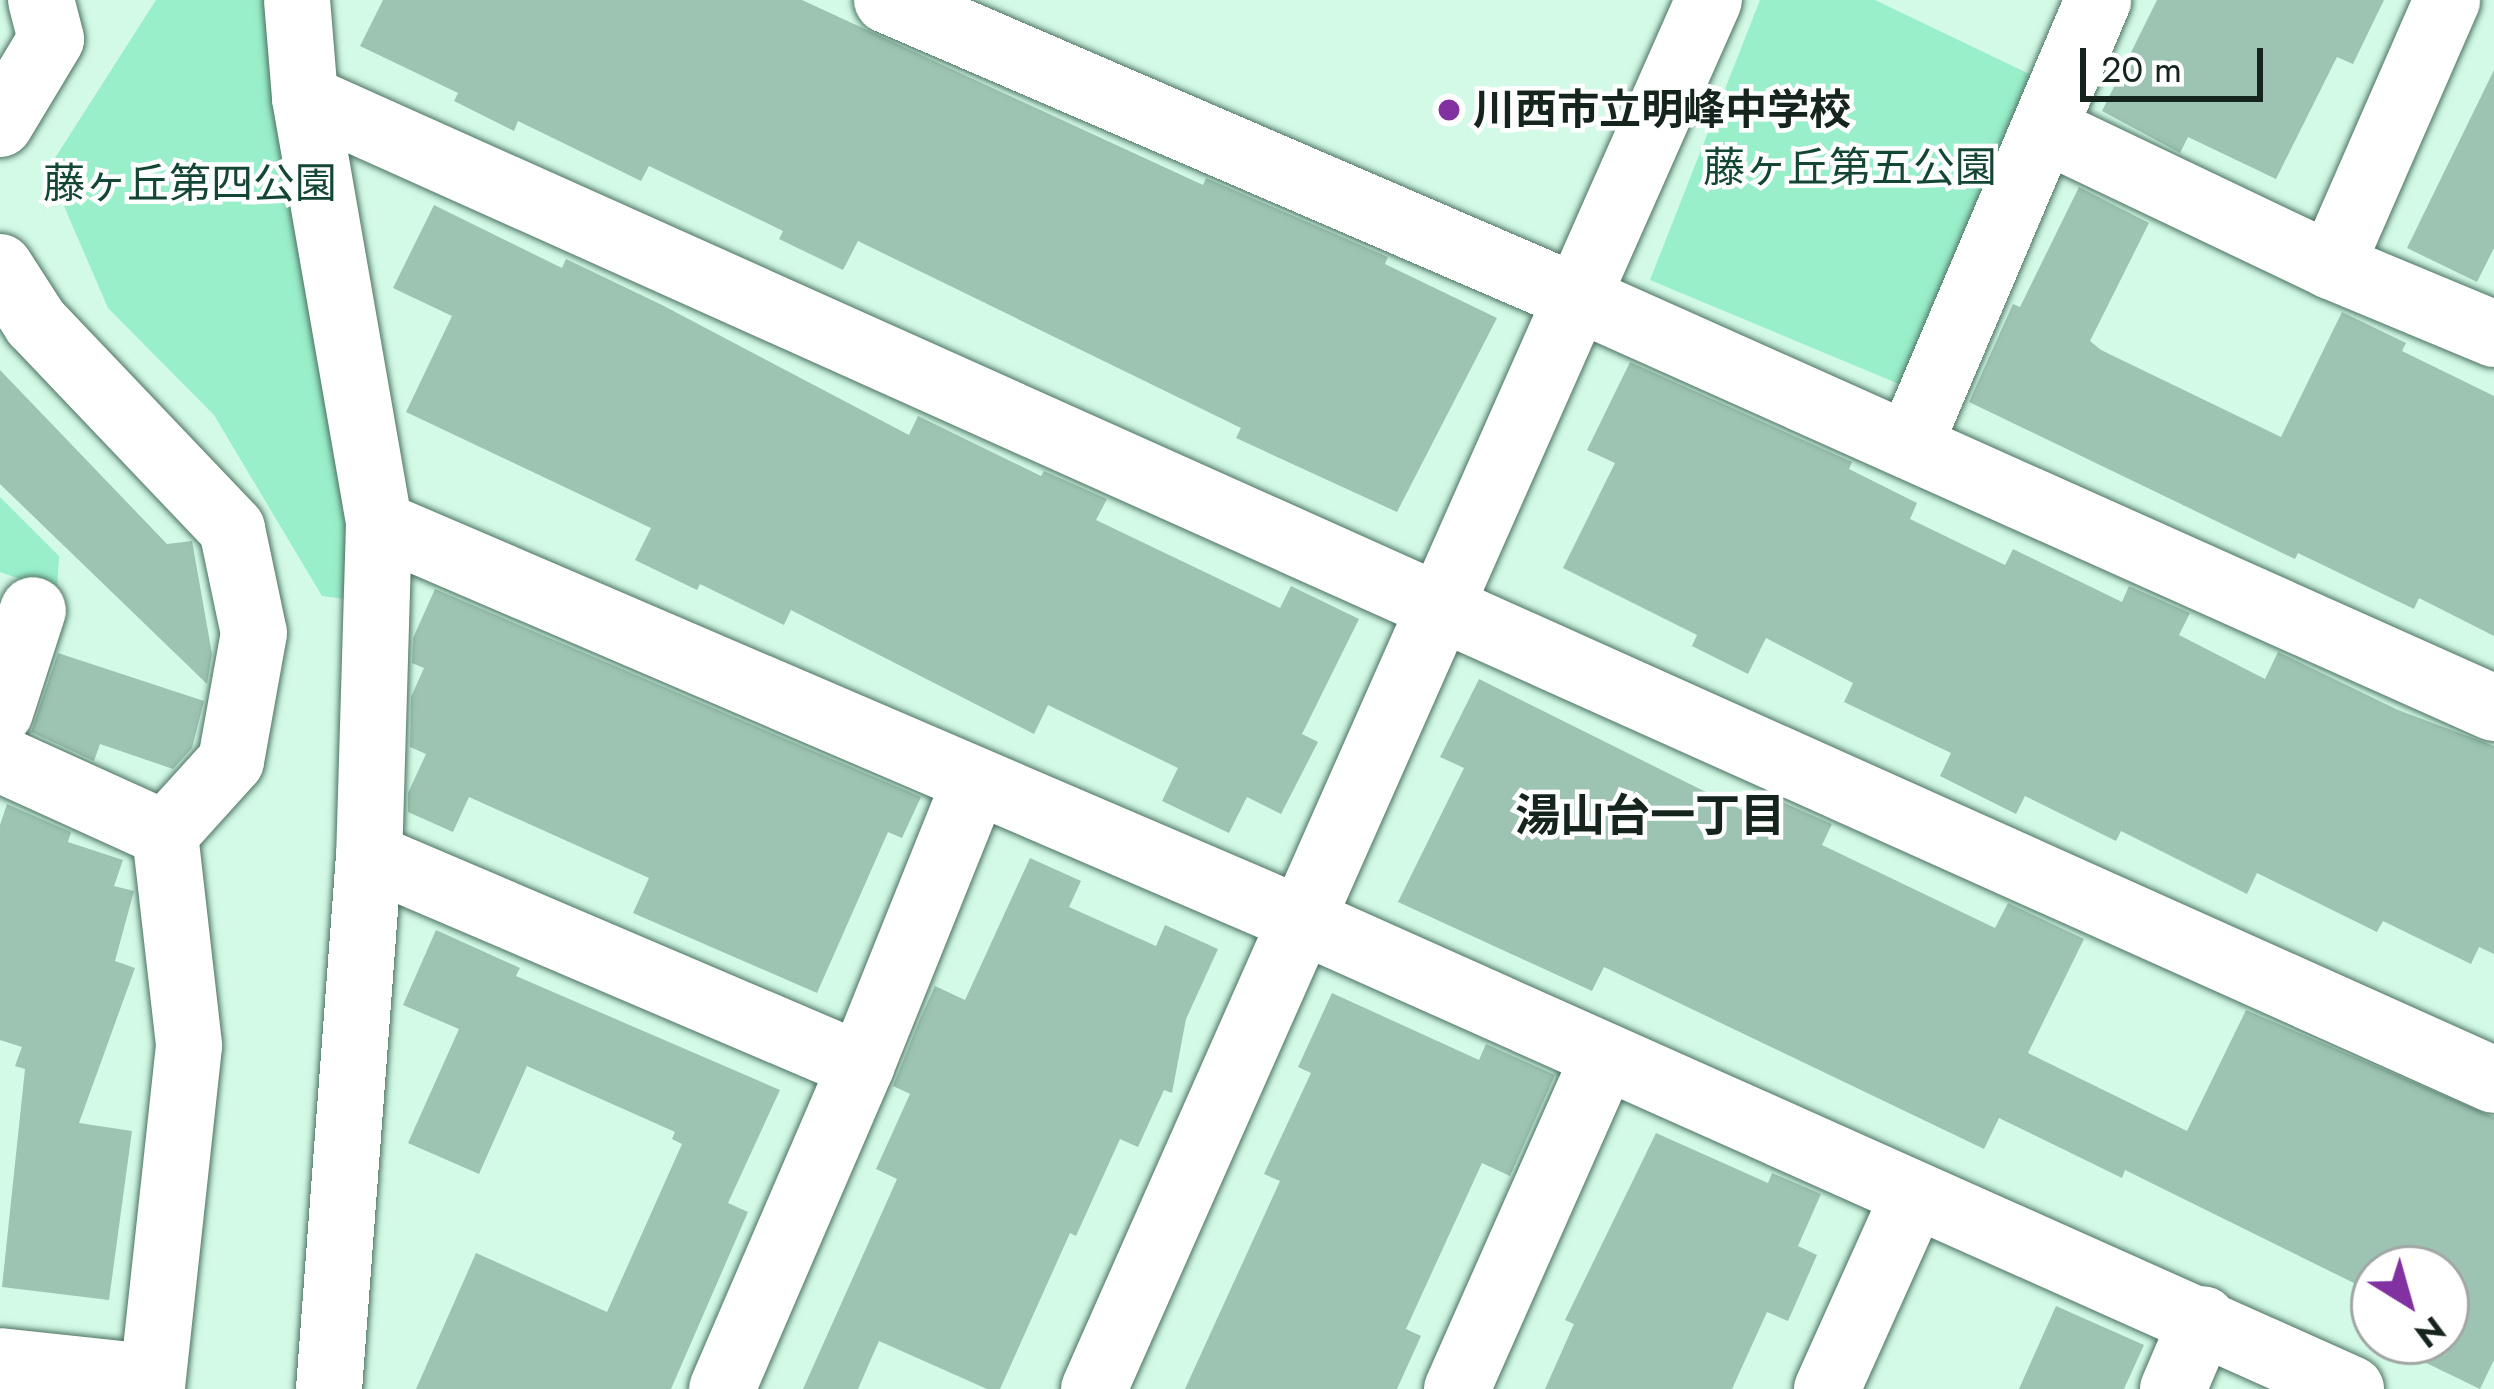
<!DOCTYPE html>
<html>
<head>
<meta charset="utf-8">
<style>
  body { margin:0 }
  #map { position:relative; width:2494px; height:1389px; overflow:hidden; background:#d2fae7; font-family:Jost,"Noto Sans JP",sans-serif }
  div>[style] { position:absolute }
  .green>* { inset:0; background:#99efca }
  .building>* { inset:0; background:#9dc4b2 }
  .roads { filter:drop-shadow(0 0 3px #4d7161) drop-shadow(0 0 3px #4d7161) }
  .minor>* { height:66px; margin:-33px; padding:0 33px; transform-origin:33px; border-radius:33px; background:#fff }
  .dots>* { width:33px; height:33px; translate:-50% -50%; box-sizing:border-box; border:6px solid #fff; border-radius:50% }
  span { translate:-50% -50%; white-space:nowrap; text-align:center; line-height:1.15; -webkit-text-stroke:9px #fff; paint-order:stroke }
  .poi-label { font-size:42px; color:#15241d; font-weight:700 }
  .left { translate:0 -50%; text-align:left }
  .park-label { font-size:42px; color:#144634 }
  .neighbourhood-label { font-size:45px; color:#15241d; font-weight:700 }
  .north { position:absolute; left:2350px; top:1245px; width:120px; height:120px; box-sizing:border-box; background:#fff; border:3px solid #a1a7a5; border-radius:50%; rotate:143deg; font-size:33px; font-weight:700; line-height:48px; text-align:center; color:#15241d }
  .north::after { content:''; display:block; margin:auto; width:42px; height:54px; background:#8231a1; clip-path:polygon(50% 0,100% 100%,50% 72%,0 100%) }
  .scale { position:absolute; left:2080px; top:48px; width:183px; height:54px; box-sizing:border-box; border:6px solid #15241d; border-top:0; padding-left:15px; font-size:36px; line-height:42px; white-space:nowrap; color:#15241d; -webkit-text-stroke:9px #fff; paint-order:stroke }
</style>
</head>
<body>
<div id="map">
  <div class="green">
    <i style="clip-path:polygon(156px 0,288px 0,367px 602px,322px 596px,214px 415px,108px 308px,48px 169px)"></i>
    <i style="clip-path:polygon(1760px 0,1875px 0,2048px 83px,1911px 389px,1650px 280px)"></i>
    <i style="clip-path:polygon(0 497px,59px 556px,57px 592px,0 572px)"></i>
  </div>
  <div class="building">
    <i style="clip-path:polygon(383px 0,802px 0,1203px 185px,1206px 178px,1388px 257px,1385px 264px,1497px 318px,1397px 512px,1236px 438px,1241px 428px,858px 241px,843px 270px,779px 239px,783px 231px,649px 166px,641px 181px,518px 121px,514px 131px,454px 101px,458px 93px,360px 46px)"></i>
    <i style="clip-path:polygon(2157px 0,2384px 0,2353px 64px,2337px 57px,2276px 179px,2188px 137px,2180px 153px,2102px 111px)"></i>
    <i style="clip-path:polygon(2494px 70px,2494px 248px,2477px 282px,2407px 248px)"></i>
    <i style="clip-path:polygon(2079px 187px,2149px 223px,2090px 341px,2101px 350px,2281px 437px,2342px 312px,2406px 343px,2402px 351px,2494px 396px,2494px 636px,2419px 598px,2414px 609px,2298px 553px,2295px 559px,1969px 402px,2013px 304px,2020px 307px)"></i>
    <i style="clip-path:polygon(434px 205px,562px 268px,566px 259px,662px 305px,909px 435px,918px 416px,1041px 476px,1044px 471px,1107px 499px,1096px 520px,1280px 608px,1291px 586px,1359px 619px,1302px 734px,1318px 742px,1281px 814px,1247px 797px,1229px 833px,1162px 801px,1178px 768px,1048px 705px,1034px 734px,791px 610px,784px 625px,700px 584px,697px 590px,635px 560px,651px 528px,406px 412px,452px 316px,393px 288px)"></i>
    <i style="clip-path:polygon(1630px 362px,1852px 462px,1849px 469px,1917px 503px,1910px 519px,2005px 565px,2013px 549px,2122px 602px,2129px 586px,2190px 613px,2179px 635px,2265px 679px,2278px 652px,2398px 710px,2494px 746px,2494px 954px,2479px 947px,2471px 964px,2383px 921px,2377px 932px,2257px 873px,2247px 894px,2121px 831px,2116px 841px,2025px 796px,2016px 814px,1940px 776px,1951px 753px,1844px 702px,1853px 683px,1766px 638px,1748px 674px,1692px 646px,1697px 635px,1563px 568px,1615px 463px,1587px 450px)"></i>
    <i style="clip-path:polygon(0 370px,167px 544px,192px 541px,212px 654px,207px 684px,0 484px)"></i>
    <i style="clip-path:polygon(435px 589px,921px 797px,902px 838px,888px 832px,817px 993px,633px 913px,649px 878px,469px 797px,453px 832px,408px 812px,408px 793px,426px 754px,410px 747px,411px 697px,424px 668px,412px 663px,413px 638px)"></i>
    <i style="clip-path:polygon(58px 653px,204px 701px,192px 748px,173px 769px,100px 744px,94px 761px,31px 732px)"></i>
    <i style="clip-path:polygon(1479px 679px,1744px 811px,1755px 790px,1832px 824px,1822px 845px,1995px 928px,2008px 903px,2084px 939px,2028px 1053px,2187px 1131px,2246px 1010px,2494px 1117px,2494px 1360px,2480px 1389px,2391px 1346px,2393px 1341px,2446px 1341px,2446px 1269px,2374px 1269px,2374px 1293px,2125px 1170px,2122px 1178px,1999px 1118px,1984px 1149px,1604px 967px,1592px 991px,1398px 902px,1464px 768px,1440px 757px)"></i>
    <i style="clip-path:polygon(7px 804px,71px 832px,68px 842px,123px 860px,114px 886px,134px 891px,115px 961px,135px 968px,79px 1123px,132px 1131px,109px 1300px,2px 1287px,25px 1069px,15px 1066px,22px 1047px,0 1040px,0 825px)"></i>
    <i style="clip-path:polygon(1030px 858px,1081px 881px,1069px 907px,1156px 946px,1165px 925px,1218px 949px,1186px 1019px,1172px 1093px,1164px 1090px,1138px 1147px,1120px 1139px,1076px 1236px,1070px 1233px,1000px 1389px,987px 1389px,879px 1341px,858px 1389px,803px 1389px,897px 1179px,876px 1169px,910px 1094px,893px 1086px,920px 1019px,935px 986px,965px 1000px)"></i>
    <i style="clip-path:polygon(436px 930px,520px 968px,516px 976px,780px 1090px,728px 1203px,748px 1212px,671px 1389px,416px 1389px,476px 1253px,607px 1312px,682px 1144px,672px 1139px,675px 1132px,527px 1066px,479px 1174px,408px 1143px,459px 1029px,403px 1005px)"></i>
    <i style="clip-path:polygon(1332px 993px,1479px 1060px,1486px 1044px,1555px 1075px,1510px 1176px,1482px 1163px,1406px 1329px,1421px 1336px,1397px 1389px,1185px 1389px,1280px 1181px,1264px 1174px,1311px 1073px,1298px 1067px)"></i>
    <i style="clip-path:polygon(1656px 1133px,1768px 1183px,1772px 1173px,1821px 1194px,1798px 1246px,1817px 1255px,1788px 1321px,1767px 1312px,1732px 1389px,1545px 1389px,1574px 1324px,1565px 1320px)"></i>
    <i style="clip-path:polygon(2056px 1306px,2144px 1345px,2124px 1389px,2019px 1389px)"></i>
  </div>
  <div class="roads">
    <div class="minor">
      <i style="left:297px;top:0;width:98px;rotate:85.3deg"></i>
      <i style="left:305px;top:98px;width:432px;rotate:80.1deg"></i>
      <i style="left:379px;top:524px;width:332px;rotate:91.7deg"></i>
      <i style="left:369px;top:856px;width:534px;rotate:94.29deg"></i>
      <i style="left:887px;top:0;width:755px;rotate:23.34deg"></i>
      <i style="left:1580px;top:299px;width:1001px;rotate:24.11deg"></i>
      <i style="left:305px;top:98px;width:2399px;rotate:24.16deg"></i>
      <i style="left:0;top:124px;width:99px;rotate:-59deg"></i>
      <i style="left:51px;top:39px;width:40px;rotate:-104.4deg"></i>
      <i style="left:2044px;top:129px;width:318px;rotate:25.5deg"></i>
      <i style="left:2331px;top:266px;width:177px;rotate:22.6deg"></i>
      <i style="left:2331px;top:266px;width:290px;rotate:-66.4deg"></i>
      <i style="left:0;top:267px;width:67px;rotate:57.3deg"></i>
      <i style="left:36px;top:323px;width:284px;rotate:46.4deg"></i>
      <i style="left:232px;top:529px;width:106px;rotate:78.1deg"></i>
      <i style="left:254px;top:633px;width:130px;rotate:100.2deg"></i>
      <i style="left:231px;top:761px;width:98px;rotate:132.1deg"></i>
      <i style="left:165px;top:834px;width:213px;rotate:83.5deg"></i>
      <i style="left:189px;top:1046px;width:345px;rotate:96.2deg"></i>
      <i style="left:1909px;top:446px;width:484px;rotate:-67deg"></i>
      <i style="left:379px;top:524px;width:1003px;rotate:23.24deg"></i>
      <i style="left:1301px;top:920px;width:1150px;rotate:24.07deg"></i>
      <i style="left:0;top:712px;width:107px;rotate:-72.1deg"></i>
      <i style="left:0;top:759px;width:181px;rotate:24.4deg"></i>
      <i style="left:369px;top:856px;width:535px;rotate:23.11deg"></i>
      <i style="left:0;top:1361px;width:150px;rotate:6.1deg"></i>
      <i style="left:722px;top:1389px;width:352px;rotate:-66.7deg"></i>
      <i style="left:861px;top:1066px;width:305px;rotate:-68.1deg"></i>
      <i style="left:1094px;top:1389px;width:1519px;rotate:-66.12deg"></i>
      <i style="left:1457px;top:1389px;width:363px;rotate:-66.1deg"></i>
      <i style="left:1827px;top:1389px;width:213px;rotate:-65.8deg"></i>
      <i style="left:2173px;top:1389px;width:76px;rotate:-66.8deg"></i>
    </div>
  </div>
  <div class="dots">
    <i style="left:1449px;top:110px;background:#8231a1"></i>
  </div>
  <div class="poi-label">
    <span class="left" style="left:1473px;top:110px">川西市立明峰中学校</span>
  </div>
  <div class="park-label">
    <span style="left:1850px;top:168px">藤ヶ丘第五公園</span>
    <span style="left:190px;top:184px">藤ヶ丘第四公園</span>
  </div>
  <div class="neighbourhood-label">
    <span style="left:1650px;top:816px">湯山台一丁目</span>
  </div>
  <div class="north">N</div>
  <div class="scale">20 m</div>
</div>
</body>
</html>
